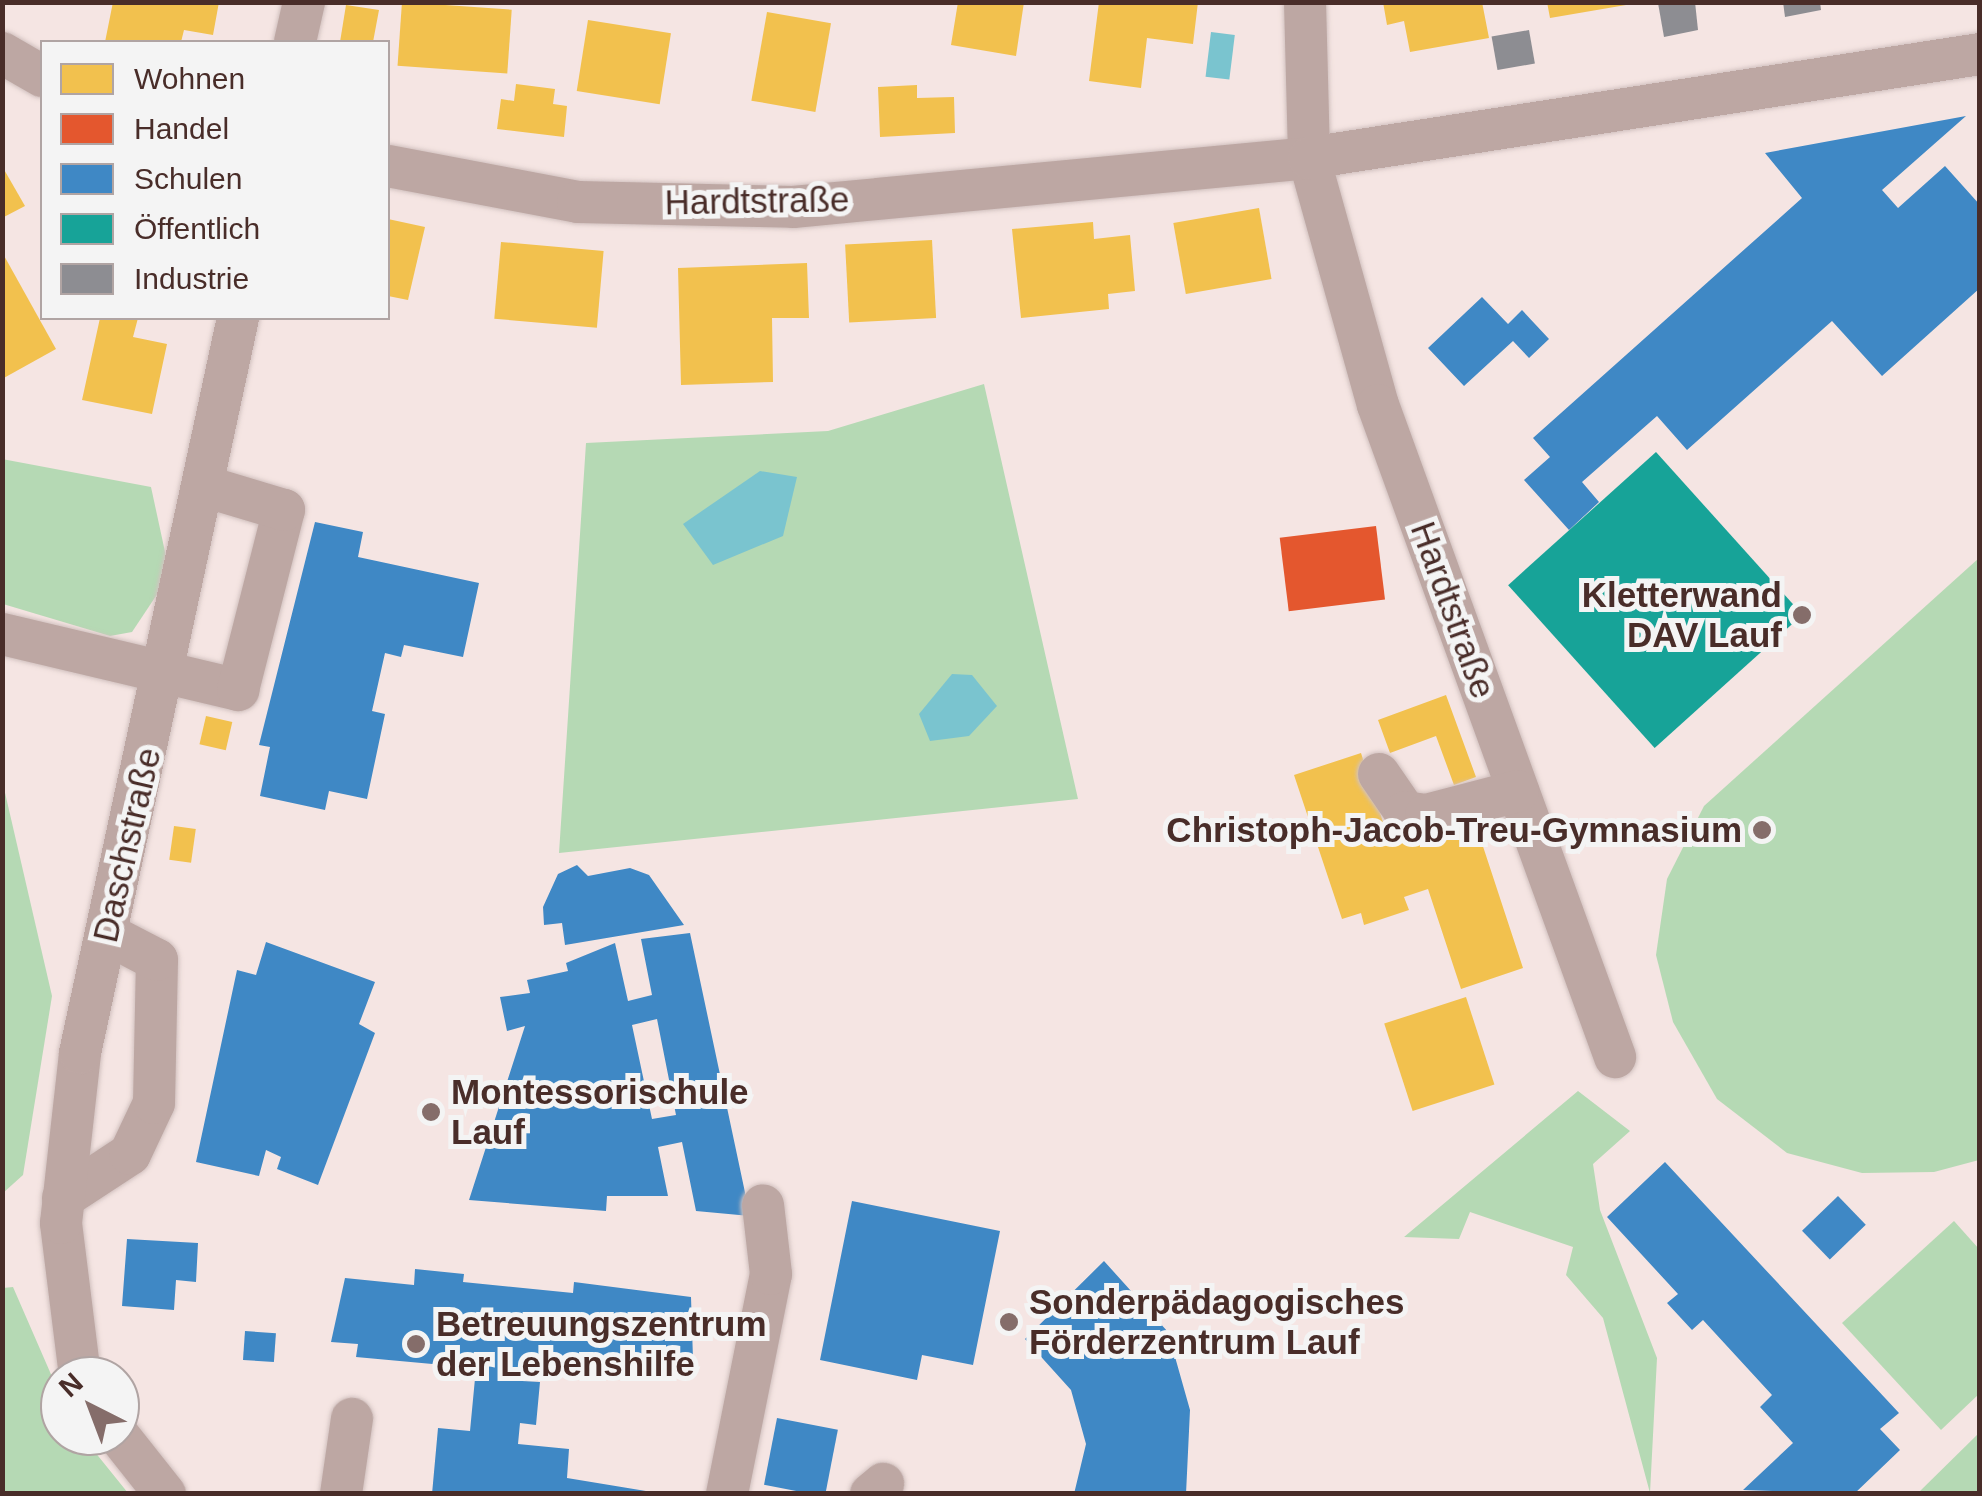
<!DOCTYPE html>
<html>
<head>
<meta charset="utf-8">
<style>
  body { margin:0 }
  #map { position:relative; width:1982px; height:1496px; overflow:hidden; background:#f5e5e3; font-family:Arial,sans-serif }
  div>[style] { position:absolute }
  .green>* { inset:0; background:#b5d9b4 }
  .water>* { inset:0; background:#7ac4cf; transform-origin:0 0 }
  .homes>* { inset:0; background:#f2c14e; transform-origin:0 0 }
  .shops>* { inset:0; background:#e4572e; transform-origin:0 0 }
  .schools>* { inset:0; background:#3f88c5; transform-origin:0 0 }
  .public>* { inset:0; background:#17a398; transform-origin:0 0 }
  .industry>* { inset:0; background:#8d8d92; transform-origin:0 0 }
  .roads { filter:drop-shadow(0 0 2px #d1c1bf) drop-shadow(0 0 2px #d1c1bf) }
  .minor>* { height:42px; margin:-21px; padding:0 21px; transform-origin:21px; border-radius:21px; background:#bda7a3 }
  .dots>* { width:28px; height:28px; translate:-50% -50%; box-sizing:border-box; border:5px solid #f4f4f4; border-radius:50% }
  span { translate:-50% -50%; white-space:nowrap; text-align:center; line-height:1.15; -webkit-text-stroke:10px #f4f4f4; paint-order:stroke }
  .street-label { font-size:35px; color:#492d29 }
  .poi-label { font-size:35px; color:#492d29; font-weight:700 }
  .right { translate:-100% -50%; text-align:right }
  .left { translate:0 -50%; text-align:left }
  .frame { position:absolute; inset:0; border:5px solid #492d29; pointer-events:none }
  .legend { position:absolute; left:40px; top:40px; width:350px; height:280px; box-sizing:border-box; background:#f4f4f4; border:2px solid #b0a4a3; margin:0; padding:12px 18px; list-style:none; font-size:30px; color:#492d29 }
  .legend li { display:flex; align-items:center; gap:20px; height:50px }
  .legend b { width:50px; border:2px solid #b0a4a3 }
  .north { position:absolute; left:40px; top:1356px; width:100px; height:100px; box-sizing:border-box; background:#f4f4f4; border:2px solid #b0a4a3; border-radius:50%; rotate:318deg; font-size:28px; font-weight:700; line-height:40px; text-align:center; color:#492d29 }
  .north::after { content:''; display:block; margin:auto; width:35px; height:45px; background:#856d6a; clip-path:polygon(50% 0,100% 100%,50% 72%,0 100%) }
</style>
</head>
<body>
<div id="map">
  <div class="green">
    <i style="clip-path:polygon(984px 384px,1078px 799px,559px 853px,586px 443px,828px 431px)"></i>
    <i style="clip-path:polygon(2px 459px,151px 487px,170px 575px,132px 632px,110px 636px,3px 604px)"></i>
    <i style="clip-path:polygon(1979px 558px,1979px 1160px,1934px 1172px,1862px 1173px,1787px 1153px,1717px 1099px,1673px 1022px,1656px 955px,1667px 879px,1704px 806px)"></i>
    <i style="clip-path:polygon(3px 784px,52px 996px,23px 1175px,3px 1193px)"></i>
    <i style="clip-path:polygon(1578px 1091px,1630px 1131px,1593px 1164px,1600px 1210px,1657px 1358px,1650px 1493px,1603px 1318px,1566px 1275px,1573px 1247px,1470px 1212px,1459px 1239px,1404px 1237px)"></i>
    <i style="clip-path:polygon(1954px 1221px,1979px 1249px,1979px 1394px,1941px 1430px,1842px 1323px)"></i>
    <i style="clip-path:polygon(13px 1287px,60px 1395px,60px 1436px,82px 1436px,128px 1493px,3px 1493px,3px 1288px)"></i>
    <i style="clip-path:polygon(1979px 1433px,1979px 1493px,1918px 1493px)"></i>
  </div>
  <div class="water">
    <i style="left:1211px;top:32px;width:24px;height:45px;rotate:7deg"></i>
    <i style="clip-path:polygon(760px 471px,797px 477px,783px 536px,713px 565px,683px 524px)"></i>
    <i style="clip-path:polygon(952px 674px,972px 675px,997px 706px,969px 736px,930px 741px,919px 714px)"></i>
  </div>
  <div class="homes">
    <i style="clip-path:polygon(113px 2px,219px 2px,213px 35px,184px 30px,181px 42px,105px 42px)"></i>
    <i style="left:402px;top:2px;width:110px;height:64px;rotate:4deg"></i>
    <i style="clip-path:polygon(958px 2px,1024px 2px,1016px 56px,951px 45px)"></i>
    <i style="clip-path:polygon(1099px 2px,1198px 2px,1193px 44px,1147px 38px,1141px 88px,1089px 81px)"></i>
    <i style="clip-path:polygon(1383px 2px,1482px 2px,1489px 38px,1410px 52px,1404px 21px,1387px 25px)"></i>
    <i style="clip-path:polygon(1547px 2px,1626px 2px,1626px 5px,1550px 18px)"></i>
    <i style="clip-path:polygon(346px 5px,379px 10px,373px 42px,340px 42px)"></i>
    <i style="left:767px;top:12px;width:65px;height:90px;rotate:10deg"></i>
    <i style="left:588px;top:20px;width:84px;height:72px;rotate:9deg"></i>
    <i style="clip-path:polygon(516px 84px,555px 89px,553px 104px,567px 106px,564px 137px,497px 129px,501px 99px,514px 101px)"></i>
    <i style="clip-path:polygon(917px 85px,917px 98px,954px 97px,955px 133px,880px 137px,878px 87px)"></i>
    <i style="clip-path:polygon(2px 166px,25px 206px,2px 218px)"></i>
    <i style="left:1259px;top:208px;width:72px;height:87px;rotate:80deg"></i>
    <i style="clip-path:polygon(388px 219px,425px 227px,408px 300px,388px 296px)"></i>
    <i style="clip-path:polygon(1093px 222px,1094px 239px,1130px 235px,1135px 291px,1108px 294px,1109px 309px,1021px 318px,1012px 229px)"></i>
    <i style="left:932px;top:240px;width:78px;height:87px;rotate:87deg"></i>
    <i style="left:501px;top:242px;width:103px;height:77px;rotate:5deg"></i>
    <i style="clip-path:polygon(2px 252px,56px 349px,2px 379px)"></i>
    <i style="clip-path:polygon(807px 263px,809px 318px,772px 318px,773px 382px,681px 385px,678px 268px)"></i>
    <i style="clip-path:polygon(100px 318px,138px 318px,133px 337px,167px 344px,152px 414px,82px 400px)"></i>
    <i style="clip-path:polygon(1446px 695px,1476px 777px,1454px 785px,1436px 736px,1390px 753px,1378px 720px)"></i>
    <i style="left:206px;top:716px;width:27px;height:29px;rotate:13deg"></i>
    <i style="clip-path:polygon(1361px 753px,1390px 844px,1473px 816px,1523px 968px,1461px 989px,1428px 889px,1404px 897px,1409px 910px,1364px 925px,1361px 913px,1342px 919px,1294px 775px)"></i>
    <i style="left:174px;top:826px;width:22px;height:34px;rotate:8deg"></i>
    <i style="left:1466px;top:997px;width:92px;height:86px;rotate:72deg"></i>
  </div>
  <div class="shops">
    <i style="left:1376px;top:526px;width:74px;height:97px;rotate:83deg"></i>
  </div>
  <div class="schools">
    <i style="clip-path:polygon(1966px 116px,1882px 190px,1898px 208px,1945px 166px,1980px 205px,1980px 288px,1882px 376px,1832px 321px,1687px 450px,1657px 416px,1582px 482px,1599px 502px,1569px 530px,1524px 480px,1550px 457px,1533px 438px,1802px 198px,1765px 153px)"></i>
    <i style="clip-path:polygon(1482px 297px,1508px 324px,1522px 310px,1549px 339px,1529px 358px,1513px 341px,1464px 386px,1428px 348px)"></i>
    <i style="clip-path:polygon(315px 522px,363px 532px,358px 557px,479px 583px,463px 657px,404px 645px,401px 657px,385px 653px,372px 711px,385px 714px,367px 799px,329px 791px,325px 810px,260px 796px,270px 747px,259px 745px)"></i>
    <i style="clip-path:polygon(577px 865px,588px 876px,630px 868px,649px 875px,684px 925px,565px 945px,562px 923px,544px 925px,543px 907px,558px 874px)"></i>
    <i style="clip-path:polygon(evenodd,690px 933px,750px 1216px,696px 1211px,682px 1142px,658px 1147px,668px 1196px,607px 1196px,606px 1211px,469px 1200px,525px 1026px,507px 1031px,500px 997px,530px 993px,527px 980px,568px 971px,566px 963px,615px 943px,628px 1001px,652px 995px,641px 939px,690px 933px,657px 1019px,676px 1115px,652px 1119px,632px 1025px,657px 1019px)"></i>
    <i style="clip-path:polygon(266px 942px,375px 982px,359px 1024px,375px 1033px,318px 1185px,277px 1169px,281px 1157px,266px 1150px,259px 1176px,196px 1162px,237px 970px,256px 975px)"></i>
    <i style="clip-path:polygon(1665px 1162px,1899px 1413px,1880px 1429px,1900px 1450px,1854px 1494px,1743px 1490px,1793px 1443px,1760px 1407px,1772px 1395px,1703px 1320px,1692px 1330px,1667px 1303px,1678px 1294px,1607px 1217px)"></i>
    <i style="left:1838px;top:1196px;width:40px;height:50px;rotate:46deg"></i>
    <i style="clip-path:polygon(852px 1201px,1000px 1231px,973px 1365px,922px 1355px,917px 1380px,820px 1360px)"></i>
    <i style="clip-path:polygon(127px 1239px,198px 1243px,196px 1282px,176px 1280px,174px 1310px,122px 1306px)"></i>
    <i style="clip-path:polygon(1104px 1261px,1168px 1332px,1190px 1410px,1186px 1494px,1074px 1494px,1086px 1444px,1071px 1390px,1025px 1339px)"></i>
    <i style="clip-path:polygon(415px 1269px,464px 1274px,463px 1282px,573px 1293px,574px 1282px,691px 1297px,693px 1359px,667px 1356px,665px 1374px,525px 1359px,522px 1381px,540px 1382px,536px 1425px,520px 1423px,518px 1444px,569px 1449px,567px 1478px,664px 1494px,432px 1494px,438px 1428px,470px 1431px,476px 1368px,356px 1357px,358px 1344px,331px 1342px,345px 1278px,414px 1285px)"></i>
    <i style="left:245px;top:1331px;width:31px;height:29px;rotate:4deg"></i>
    <i style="left:777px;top:1418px;width:62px;height:68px;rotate:11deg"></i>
  </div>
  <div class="public">
    <i style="left:1656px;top:452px;width:219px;height:199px;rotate:48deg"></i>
  </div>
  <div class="industry">
    <i style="clip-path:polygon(1695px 2px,1698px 30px,1664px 37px,1658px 3px)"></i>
    <i style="clip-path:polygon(1783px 2px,1820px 2px,1821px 10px,1785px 17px)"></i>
    <i style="left:1529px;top:30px;width:34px;height:38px;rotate:80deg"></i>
  </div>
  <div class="roads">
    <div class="minor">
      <i style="left:1305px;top:2px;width:156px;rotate:88.5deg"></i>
      <i style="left:1309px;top:158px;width:256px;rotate:74.4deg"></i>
      <i style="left:1378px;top:405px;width:694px;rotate:70.02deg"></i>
      <i style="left:295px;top:42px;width:41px;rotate:-77.3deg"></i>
      <i style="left:2px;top:53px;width:46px;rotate:29.9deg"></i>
      <i style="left:388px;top:166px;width:193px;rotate:10.7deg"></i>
      <i style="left:578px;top:202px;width:215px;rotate:1.3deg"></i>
      <i style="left:793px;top:207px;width:518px;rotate:-5.42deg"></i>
      <i style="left:1309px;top:158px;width:679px;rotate:-8.81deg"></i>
      <i style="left:2px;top:634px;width:243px;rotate:13.3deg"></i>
      <i style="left:238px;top:690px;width:186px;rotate:-75.7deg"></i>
      <i style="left:284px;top:510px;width:84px;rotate:-163.3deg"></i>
      <i style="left:1379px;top:774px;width:46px;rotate:55.6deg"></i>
      <i style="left:1405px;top:812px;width:21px;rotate:8deg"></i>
      <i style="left:1426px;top:815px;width:95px;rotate:-14.6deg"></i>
      <i style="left:63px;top:1198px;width:80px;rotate:-33.3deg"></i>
      <i style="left:130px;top:1154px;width:56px;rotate:-64.8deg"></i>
      <i style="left:154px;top:1103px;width:143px;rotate:-88.8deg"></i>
      <i style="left:157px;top:960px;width:56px;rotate:-152.5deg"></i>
      <i style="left:80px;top:1376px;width:154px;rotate:-97.1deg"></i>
      <i style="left:61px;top:1223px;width:171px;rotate:-83.6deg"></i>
      <i style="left:80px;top:1053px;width:752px;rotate:-77.87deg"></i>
      <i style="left:119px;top:1436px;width:74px;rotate:51.6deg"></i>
      <i style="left:341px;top:1494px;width:76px;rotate:-81.7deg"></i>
      <i style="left:727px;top:1494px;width:224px;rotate:-78.7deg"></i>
      <i style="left:771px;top:1274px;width:69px;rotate:-96.6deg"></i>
      <i style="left:871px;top:1494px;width:16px;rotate:-40deg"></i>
    </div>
  </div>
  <div class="dots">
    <i style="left:1802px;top:615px;background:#856d6a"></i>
    <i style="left:1762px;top:830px;background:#856d6a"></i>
    <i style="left:431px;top:1112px;background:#856d6a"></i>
    <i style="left:1009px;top:1322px;background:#856d6a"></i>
    <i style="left:416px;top:1344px;background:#856d6a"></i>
  </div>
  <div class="street-label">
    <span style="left:757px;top:201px;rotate:-1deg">Hardtstraße</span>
    <span style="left:1453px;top:610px;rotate:70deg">Hardtstraße</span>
    <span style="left:127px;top:845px;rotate:-77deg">Daschstraße</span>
  </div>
  <div class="poi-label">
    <span class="right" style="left:1782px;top:615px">Kletterwand<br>DAV Lauf</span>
    <span class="right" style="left:1742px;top:830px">Christoph-Jacob-Treu-Gymnasium</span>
    <span class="left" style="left:451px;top:1112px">Montessorischule<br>Lauf</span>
    <span class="left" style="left:1029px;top:1322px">Sonderpädagogisches<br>Förderzentrum Lauf</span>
    <span class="left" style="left:436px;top:1344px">Betreuungszentrum<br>der Lebenshilfe</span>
  </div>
  <div class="frame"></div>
  <ul class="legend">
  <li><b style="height:28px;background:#f2c14e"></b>Wohnen</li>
  <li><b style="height:28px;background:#e4572e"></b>Handel</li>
  <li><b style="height:28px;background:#3f88c5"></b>Schulen</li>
  <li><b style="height:28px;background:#17a398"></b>Öffentlich</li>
  <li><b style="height:28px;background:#8d8d92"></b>Industrie</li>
  </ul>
  <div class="north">N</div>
</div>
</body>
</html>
